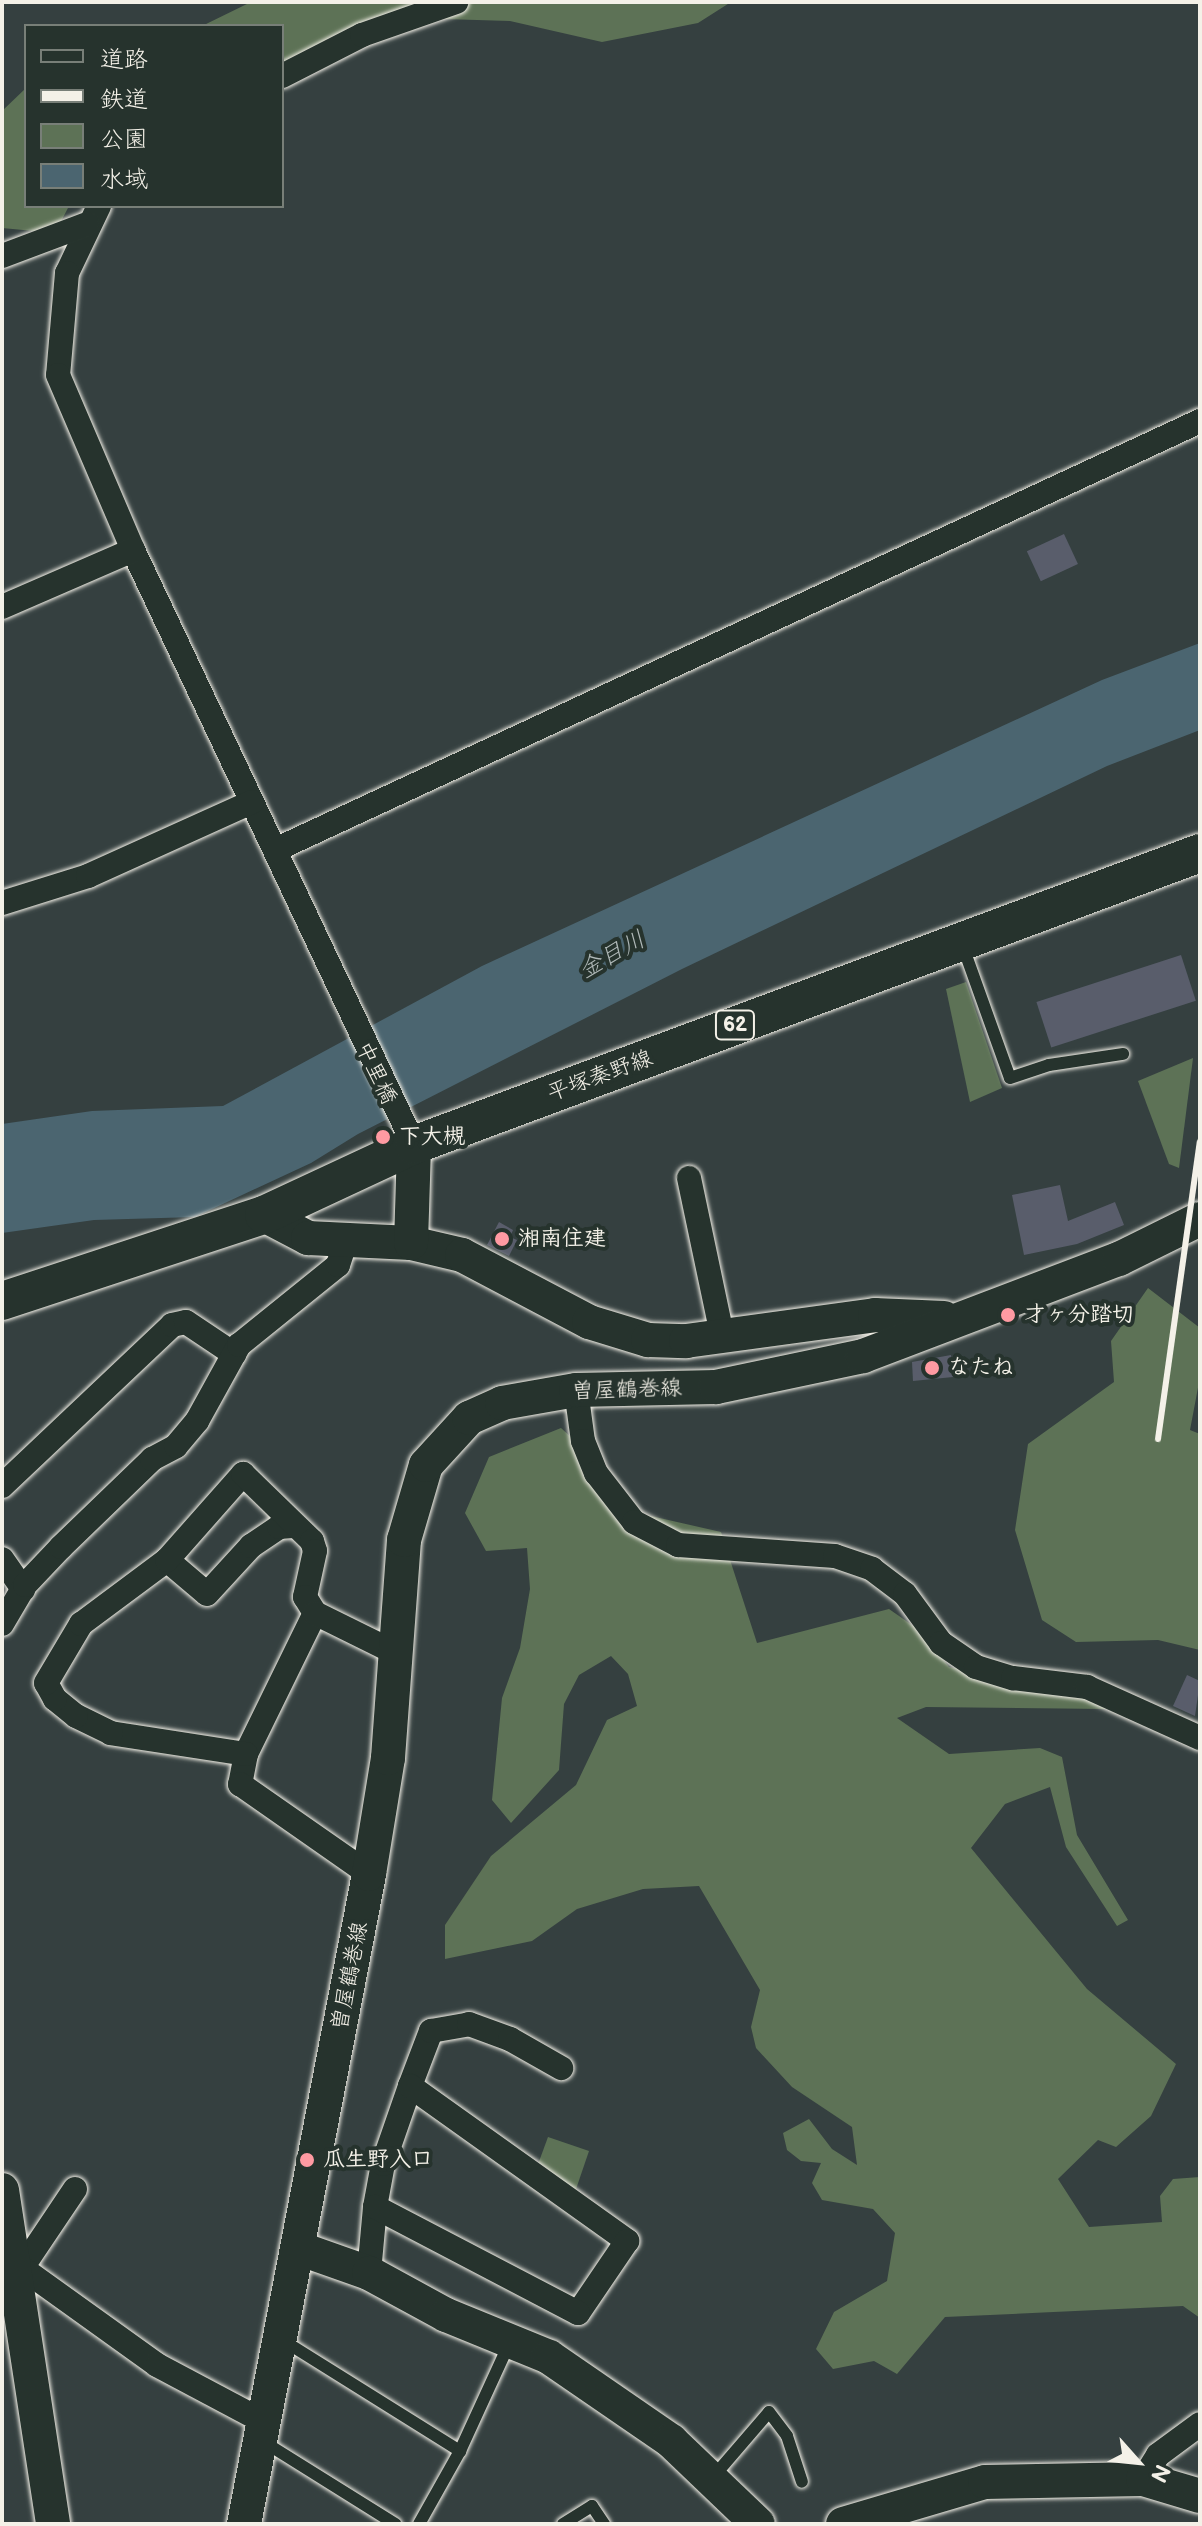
<!DOCTYPE html>
<html>
<head>
<meta charset="utf-8">
<style>
  body { margin:0 }
  #map { position:relative; width:1202px; height:2526px; overflow:hidden; background:#354040; font-family:"Balsamiq Sans","Klee One",sans-serif }
  div>[style] { position:absolute }
  .green>* { inset:0; background:#5d7256 }
  .water>* { inset:0; background:#4b6570 }
  .building>* { inset:0; background:#595d6b; transform-origin:0 0 }
  .roads { filter:drop-shadow(0 0 2px #f4f1e8) drop-shadow(0 0 2px #f4f1e8) }
  .lane>* { height:12px; margin:-6px; padding:0 6px; transform-origin:6px; border-radius:6px; background:#26332d }
  .street>* { height:24px; margin:-12px; padding:0 12px; transform-origin:12px; border-radius:12px; background:#26332d }
  .secondary>* { height:34px; margin:-17px; padding:0 17px; transform-origin:17px; border-radius:17px; background:#26332d }
  .primary>* { height:38px; margin:-19px; padding:0 19px; transform-origin:19px; border-radius:19px; background:#26332d }
  .rail>* { height:6px; margin:-3px; padding:0 3px; transform-origin:3px; border-radius:3px; background:#f4f1e8 }
  .dots>* { width:22px; height:22px; translate:-50% -50%; box-sizing:border-box; border:4px solid #26332d; border-radius:50% }
  span { translate:-50% -50%; white-space:nowrap; text-align:center; line-height:1.15; -webkit-text-stroke:8px #26332d; paint-order:stroke }
  .shield-label span { padding:2px 6px; background:#26332d; border:2px solid; border-radius:6px; -webkit-text-stroke-width:0 }
  .shield-label { font-size:20px; color:#f4f1e8; font-weight:700 }
  .street-label { font-size:22px; color:#f4f1e8 }
  .poi-label { font-size:22px; color:#f4f1e8; font-weight:700 }
  .left { translate:0 -50%; text-align:left }
  .water-label { font-size:24px; color:#b0b9b8; font-style:italic }
  .frame { position:absolute; inset:0; border:4px solid #f4f1e8; pointer-events:none }
  .legend { position:absolute; left:24px; top:24px; width:260px; height:184px; box-sizing:border-box; background:#26332d; border:2px solid #787f78; margin:0; padding:10px 14px; list-style:none; font-size:24px; color:#f4f1e8 }
  .legend li { display:flex; align-items:center; gap:16px; height:40px }
  .legend b { width:40px; border:2px solid #787f78 }
  .north { position:absolute; left:1098px; top:2422px; width:80px; height:80px; -webkit-text-stroke:6px #26332d; paint-order:stroke; rotate:117deg; font-size:22px; font-weight:700; line-height:32px; text-align:center; color:#f4f1e8 }
  .north::after { content:''; display:block; margin:auto; width:28px; height:36px; background:#f4f1e8; clip-path:polygon(50% 0,100% 100%,50% 72%,0 100%) }
</style>
</head>
<body>
<div id="map">
  <div class="green">
    <i style="clip-path:polygon(251px 2px,731px 2px,698px 23px,602px 42px,510px 21px,377px 17px,282px 64px,282px 26px,202px 26px)"></i>
    <i style="clip-path:polygon(26px 88px,26px 206px,69px 206px,55px 233px,2px 228px,2px 111px)"></i>
    <i style="clip-path:polygon(966px 982px,1002px 1088px,970px 1102px,946px 989px)"></i>
    <i style="clip-path:polygon(1193px 1058px,1179px 1168px,1169px 1164px,1138px 1081px)"></i>
    <i style="clip-path:polygon(1148px 1288px,1200px 1328px,1200px 1377px,1190px 1430px,1200px 1434px,1200px 1650px,1158px 1640px,1076px 1642px,1042px 1620px,1015px 1530px,1028px 1444px,1114px 1382px,1111px 1341px)"></i>
    <i style="clip-path:polygon(561px 1428px,607px 1470px,642px 1514px,721px 1532px,757px 1643px,889px 1609px,922px 1632px,949px 1667px,1049px 1683px,1108px 1709px,926px 1707px,897px 1718px,949px 1754px,1040px 1748px,1062px 1757px,1077px 1835px,1128px 1920px,1117px 1926px,1066px 1847px,1050px 1787px,1005px 1804px,971px 1848px,1087px 1989px,1176px 2064px,1151px 2116px,1116px 2147px,1098px 2140px,1058px 2179px,1089px 2227px,1162px 2222px,1160px 2196px,1173px 2179px,1200px 2177px,1200px 2318px,1183px 2306px,945px 2317px,897px 2374px,874px 2361px,833px 2369px,816px 2349px,834px 2312px,887px 2281px,895px 2233px,873px 2209px,822px 2200px,812px 2183px,821px 2163px,801px 2161px,787px 2150px,783px 2133px,809px 2119px,832px 2149px,857px 2165px,852px 2127px,792px 2087px,756px 2048px,751px 2027px,760px 1990px,699px 1886px,643px 1889px,577px 1909px,532px 1941px,445px 1959px,445px 1925px,491px 1856px,576px 1785px,607px 1720px,637px 1706px,628px 1674px,611px 1656px,579px 1675px,564px 1704px,559px 1770px,511px 1823px,492px 1800px,502px 1698px,520px 1648px,530px 1589px,527px 1548px,486px 1551px,465px 1513px,489px 1457px)"></i>
    <i style="clip-path:polygon(548px 2137px,589px 2151px,575px 2192px,537px 2167px)"></i>
  </div>
  <div class="water">
    <i style="clip-path:polygon(1200px 643px,1200px 730px,1107px 766px,682px 969px,358px 1134px,311px 1163px,195px 1217px,94px 1220px,2px 1233px,2px 1124px,92px 1111px,223px 1106px,482px 966px,1102px 680px)"></i>
  </div>
  <div class="building">
    <i style="left:1064px;top:534px;width:33px;height:41px;rotate:65deg"></i>
    <i style="left:1181px;top:955px;width:48px;height:152px;rotate:72deg"></i>
    <i style="clip-path:polygon(1060px 1185px,1068px 1221px,1115px 1202px,1124px 1225px,1077px 1244px,1024px 1255px,1012px 1195px)"></i>
    <i style="clip-path:polygon(499px 1222px,513px 1230px,510px 1237px,517px 1240px,509px 1256px,487px 1245px)"></i>
    <i style="clip-path:polygon(951px 1355px,953px 1377px,913px 1381px,912px 1362px)"></i>
    <i style="clip-path:polygon(1187px 1675px,1200px 1681px,1195px 1716px,1173px 1706px)"></i>
  </div>
  <div class="roads">
    <div class="lane">
      <i style="left:962px;top:944px;width:142px;rotate:70.3deg"></i>
      <i style="left:1010px;top:1078px;width:41px;rotate:-18.4deg"></i>
      <i style="left:1049px;top:1065px;width:75px;rotate:-8.5deg"></i>
      <i style="left:284px;top:2341px;width:208px;rotate:32deg"></i>
      <i style="left:460px;top:2451px;width:118px;rotate:-65.4deg"></i>
      <i style="left:264px;top:2442px;width:155px;rotate:32deg"></i>
      <i style="left:714px;top:2476px;width:84px;rotate:-49.3deg"></i>
      <i style="left:769px;top:2412px;width:30px;rotate:53deg"></i>
      <i style="left:787px;top:2436px;width:48px;rotate:71.9deg"></i>
      <i style="left:419px;top:2524px;width:84px;rotate:-60.7deg"></i>
      <i style="left:563px;top:2524px;width:34px;rotate:-32deg"></i>
      <i style="left:592px;top:2506px;width:22px;rotate:56deg"></i>
    </div>
    <div class="street">
      <i style="left:282px;top:76px;width:90px;rotate:-27.1deg"></i>
      <i style="left:362px;top:35px;width:100px;rotate:-19.3deg"></i>
      <i style="left:99px;top:206px;width:74px;rotate:115.5deg"></i>
      <i style="left:67px;top:273px;width:102px;rotate:95deg"></i>
      <i style="left:58px;top:375px;width:190px;rotate:66.8deg"></i>
      <i style="left:133px;top:550px;width:658px;rotate:64.72deg"></i>
      <i style="left:2px;top:256px;width:91px;rotate:-20.6deg"></i>
      <i style="left:2px;top:607px;width:143px;rotate:-23.5deg"></i>
      <i style="left:275px;top:850px;width:1020px;rotate:-24.88deg"></i>
      <i style="left:2px;top:903px;width:90px;rotate:-17.4deg"></i>
      <i style="left:88px;top:876px;width:180px;rotate:-24.3deg"></i>
      <i style="left:689px;top:1178px;width:160px;rotate:78.1deg"></i>
      <i style="left:576px;top:1390px;width:51px;rotate:82.2deg"></i>
      <i style="left:583px;top:1441px;width:35px;rotate:68deg"></i>
      <i style="left:596px;top:1473px;width:62px;rotate:52.2deg"></i>
      <i style="left:634px;top:1522px;width:50px;rotate:27.6deg"></i>
      <i style="left:678px;top:1545px;width:157px;rotate:4deg"></i>
      <i style="left:835px;top:1556px;width:39px;rotate:19deg"></i>
      <i style="left:872px;top:1569px;width:41px;rotate:37.1deg"></i>
      <i style="left:905px;top:1594px;width:61px;rotate:53.7deg"></i>
      <i style="left:941px;top:1643px;width:42px;rotate:34.4deg"></i>
      <i style="left:976px;top:1667px;width:39px;rotate:17deg"></i>
      <i style="left:1013px;top:1678px;width:75px;rotate:6.9deg"></i>
      <i style="left:1087px;top:1687px;width:124px;rotate:24.3deg"></i>
      <i style="left:2px;top:1486px;width:234px;rotate:-43.4deg"></i>
      <i style="left:172px;top:1325px;width:14px;rotate:-12deg"></i>
      <i style="left:186px;top:1322px;width:58px;rotate:33.7deg"></i>
      <i style="left:2px;top:1559px;width:37px;rotate:55deg"></i>
      <i style="left:167px;top:1560px;width:52px;rotate:40.4deg"></i>
      <i style="left:207px;top:1594px;width:65px;rotate:-47.5deg"></i>
      <i style="left:251px;top:1546px;width:34px;rotate:-34deg"></i>
      <i style="left:279px;top:1527px;width:14px;rotate:-4deg"></i>
      <i style="left:315px;top:1613px;width:157px;rotate:116.1deg"></i>
      <i style="left:246px;top:1754px;width:31px;rotate:101deg"></i>
      <i style="left:240px;top:1784px;width:157px;rotate:34.9deg"></i>
      <i style="left:2px;top:1624px;width:45px;rotate:-59.5deg"></i>
      <i style="left:25px;top:1585px;width:52px;rotate:-46.5deg"></i>
      <i style="left:61px;top:1547px;width:127px;rotate:-44deg"></i>
      <i style="left:152px;top:1459px;width:27px;rotate:-28deg"></i>
      <i style="left:176px;top:1446px;width:33px;rotate:-50deg"></i>
      <i style="left:197px;top:1421px;width:87px;rotate:-61.1deg"></i>
      <i style="left:239px;top:1345px;width:127px;rotate:-38.9deg"></i>
      <i style="left:338px;top:1265px;width:26px;rotate:-72deg"></i>
      <i style="left:246px;top:1754px;width:137px;rotate:-171.2deg"></i>
      <i style="left:111px;top:1733px;width:39px;rotate:-154deg"></i>
      <i style="left:76px;top:1716px;width:27px;rotate:-141deg"></i>
      <i style="left:55px;top:1699px;width:18px;rotate:-119deg"></i>
      <i style="left:46px;top:1683px;width:69px;rotate:-59.3deg"></i>
      <i style="left:81px;top:1624px;width:107px;rotate:-36.7deg"></i>
      <i style="left:167px;top:1560px;width:115px;rotate:-48.5deg"></i>
      <i style="left:243px;top:1474px;width:96px;rotate:44.2deg"></i>
      <i style="left:312px;top:1541px;width:10px;rotate:73deg"></i>
      <i style="left:315px;top:1551px;width:47px;rotate:102.3deg"></i>
      <i style="left:305px;top:1597px;width:19px;rotate:58deg"></i>
      <i style="left:315px;top:1613px;width:90px;rotate:26.3deg"></i>
      <i style="left:410px;top:2086px;width:59px;rotate:-69.1deg"></i>
      <i style="left:431px;top:2031px;width:39px;rotate:-10deg"></i>
      <i style="left:469px;top:2024px;width:44px;rotate:20.1deg"></i>
      <i style="left:510px;top:2039px;width:59px;rotate:29.6deg"></i>
      <i style="left:75px;top:2189px;width:95px;rotate:123.9deg"></i>
      <i style="left:22px;top:2268px;width:166px;rotate:35.7deg"></i>
      <i style="left:157px;top:2365px;width:121px;rotate:28deg"></i>
      <i style="left:369px;top:2273px;width:66px;rotate:-84.8deg"></i>
      <i style="left:375px;top:2207px;width:44px;rotate:-79.5deg"></i>
      <i style="left:383px;top:2164px;width:83px;rotate:-70.9deg"></i>
      <i style="left:410px;top:2086px;width:267px;rotate:35.5deg"></i>
      <i style="left:627px;top:2241px;width:87px;rotate:124.2deg"></i>
      <i style="left:578px;top:2313px;width:229px;rotate:-152.4deg"></i>
      <i style="left:1143px;top:2479px;width:28px;rotate:-58deg"></i>
      <i style="left:1158px;top:2455px;width:52px;rotate:-36.4deg"></i>
    </div>
    <div class="secondary">
      <i style="left:264px;top:1215px;width:50px;rotate:27.6deg"></i>
      <i style="left:308px;top:1238px;width:103px;rotate:2.8deg"></i>
      <i style="left:411px;top:1243px;width:52px;rotate:13.2deg"></i>
      <i style="left:462px;top:1255px;width:144px;rotate:27.8deg"></i>
      <i style="left:589px;top:1322px;width:62px;rotate:17deg"></i>
      <i style="left:648px;top:1340px;width:38px;rotate:2deg"></i>
      <i style="left:686px;top:1341px;width:191px;rotate:-7.8deg"></i>
      <i style="left:875px;top:1315px;width:69px;rotate:2.5deg"></i>
      <i style="left:411px;top:1243px;width:98px;rotate:-88.2deg"></i>
      <i style="left:2px;top:2190px;width:338px;rotate:81.3deg"></i>
      <i style="left:298px;top:2248px;width:75px;rotate:19.4deg"></i>
      <i style="left:369px;top:2273px;width:88px;rotate:28.6deg"></i>
      <i style="left:446px;top:2315px;width:111px;rotate:22.2deg"></i>
      <i style="left:549px;top:2357px;width:148px;rotate:34.5deg"></i>
      <i style="left:671px;top:2441px;width:120px;rotate:43.7deg"></i>
      <i style="left:244px;top:2524px;width:662px;rotate:-79.11deg"></i>
      <i style="left:369px;top:1874px;width:118px;rotate:-80.7deg"></i>
      <i style="left:388px;top:1758px;width:219px;rotate:-85.8deg"></i>
      <i style="left:404px;top:1540px;width:78px;rotate:-73.7deg"></i>
      <i style="left:426px;top:1465px;width:64px;rotate:-47.5deg"></i>
      <i style="left:469px;top:1418px;width:36px;rotate:-24deg"></i>
      <i style="left:502px;top:1403px;width:75px;rotate:-10deg"></i>
      <i style="left:576px;top:1390px;width:140px;rotate:-1.2deg"></i>
      <i style="left:716px;top:1387px;width:150px;rotate:-11.9deg"></i>
      <i style="left:863px;top:1356px;width:274px;rotate:-20.8deg"></i>
      <i style="left:1119px;top:1259px;width:90px;rotate:-26.3deg"></i>
      <i style="left:843px;top:2524px;width:148px;rotate:-16.5deg"></i>
      <i style="left:985px;top:2482px;width:158px;rotate:-1.1deg"></i>
      <i style="left:1143px;top:2479px;width:59px;rotate:16.6deg"></i>
    </div>
    <div class="primary">
      <i style="left:2px;top:1301px;width:276px;rotate:-18.2deg"></i>
      <i style="left:264px;top:1215px;width:166px;rotate:-25deg"></i>
      <i style="left:414px;top:1145px;width:838px;rotate:-20.38deg"></i>
    </div>
  </div>
  <div class="rail">
    <i style="left:1158px;top:1439px;width:300px;rotate:-82deg"></i>
  </div>
  <div class="dots">
    <i style="left:383px;top:1137px;background:#ff9aa2"></i>
    <i style="left:502px;top:1239px;background:#ff9aa2"></i>
    <i style="left:1008px;top:1315px;background:#ff9aa2"></i>
    <i style="left:932px;top:1368px;background:#ff9aa2"></i>
    <i style="left:307px;top:2160px;background:#ff9aa2"></i>
  </div>
  <div class="shield-label">
    <span style="left:735px;top:1025px">62</span>
  </div>
  <div class="street-label">
    <span style="left:376px;top:1073px;rotate:65deg">中里橋</span>
    <span style="left:600px;top:1076px;rotate:-20deg">平塚秦野線</span>
    <span style="left:627px;top:1390px;rotate:-2deg">曽屋鶴巻線</span>
    <span style="left:350px;top:1976px;rotate:-79deg">曽屋鶴巻線</span>
  </div>
  <div class="poi-label">
    <span class="left" style="left:399px;top:1137px">下大槻</span>
    <span class="left" style="left:518px;top:1239px">湘南住建</span>
    <span class="left" style="left:1024px;top:1315px">才ヶ分踏切</span>
    <span class="left" style="left:948px;top:1368px">なたね</span>
    <span class="left" style="left:323px;top:2160px">瓜生野入口</span>
  </div>
  <div class="water-label">
    <span style="left:612px;top:955px;rotate:-29deg">金目川</span>
  </div>
  <div class="frame"></div>
  <ul class="legend">
  <li><b style="height:10px;background:#26332d"></b>道路</li>
  <li><b style="height:10px;background:#f4f1e8"></b>鉄道</li>
  <li><b style="height:22px;background:#5d7256"></b>公園</li>
  <li><b style="height:22px;background:#4b6570"></b>水域</li>
  </ul>
  <div class="north">N</div>
</div>
</body>
</html>
